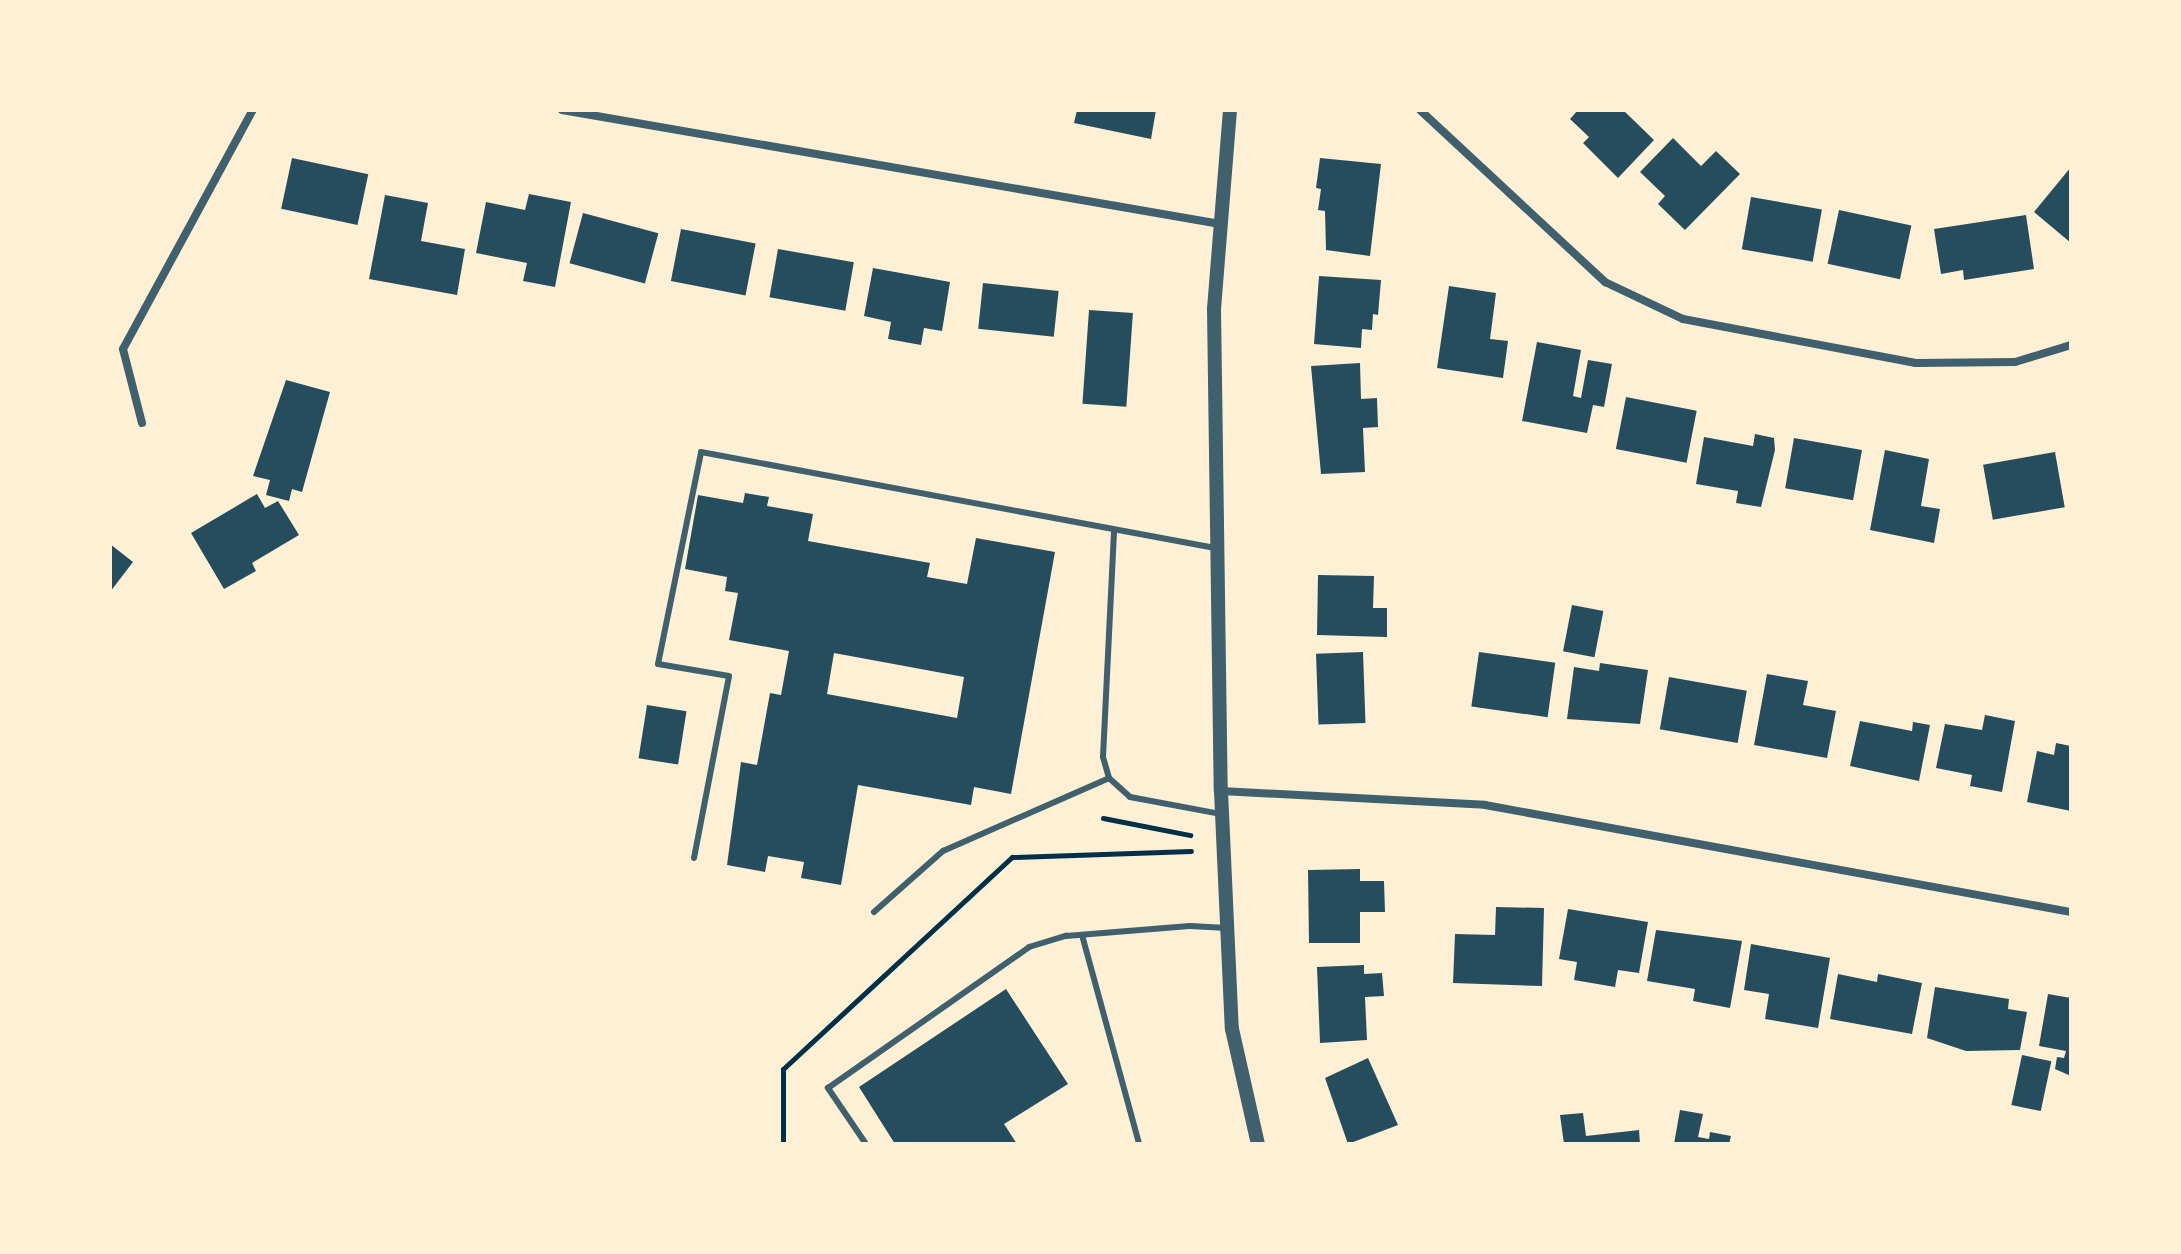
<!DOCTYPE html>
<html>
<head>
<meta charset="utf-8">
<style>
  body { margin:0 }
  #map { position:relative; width:2181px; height:1254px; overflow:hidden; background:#fdf0d5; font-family:"Exo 2",sans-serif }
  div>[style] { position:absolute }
  .building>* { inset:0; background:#264d5e; transform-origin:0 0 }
  .path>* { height:5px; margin:-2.5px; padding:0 2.5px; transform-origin:2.5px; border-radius:2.5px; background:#003049 }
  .service>* { height:6px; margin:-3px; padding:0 3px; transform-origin:3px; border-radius:3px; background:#3f606c }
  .minor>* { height:8px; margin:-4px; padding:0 4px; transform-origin:4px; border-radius:4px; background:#3f606c }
  .tertiary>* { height:14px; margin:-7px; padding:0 7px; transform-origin:7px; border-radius:7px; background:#3f606c }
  span { translate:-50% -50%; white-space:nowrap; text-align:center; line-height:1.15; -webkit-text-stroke:8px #fdf0d5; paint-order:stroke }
  .frame { position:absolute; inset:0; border:112px solid #fdf0d5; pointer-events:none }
</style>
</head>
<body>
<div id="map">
  <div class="building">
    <i style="clip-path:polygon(1077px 110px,1156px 110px,1151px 139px,1074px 123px)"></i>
    <i style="clip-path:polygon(1578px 110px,1623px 110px,1654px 140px,1618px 178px,1583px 143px,1589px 137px,1570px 119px)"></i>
    <i style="clip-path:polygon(1673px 138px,1701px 166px,1716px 151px,1740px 174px,1685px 230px,1658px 204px,1665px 196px,1640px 172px)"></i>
    <i style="left:292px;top:158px;width:78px;height:52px;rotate:12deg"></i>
    <i style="clip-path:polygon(1320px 158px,1381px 164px,1370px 256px,1326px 250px,1325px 211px,1318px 210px,1321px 189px,1316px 188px)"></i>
    <i style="clip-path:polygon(2071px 167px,2071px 243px,2034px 212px)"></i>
    <i style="clip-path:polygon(529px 194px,571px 202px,555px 287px,523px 281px,527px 263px,476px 253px,486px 202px,525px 210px)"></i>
    <i style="clip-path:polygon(385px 195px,428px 203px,421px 241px,465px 249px,457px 295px,369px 279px)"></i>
    <i style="left:1751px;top:197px;width:72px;height:53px;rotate:10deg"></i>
    <i style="left:1839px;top:210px;width:74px;height:55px;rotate:12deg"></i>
    <i style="left:583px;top:213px;width:78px;height:52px;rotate:15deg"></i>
    <i style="clip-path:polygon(2026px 215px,2034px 269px,1964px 280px,1963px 270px,1941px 274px,1934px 229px)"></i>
    <i style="left:681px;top:229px;width:76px;height:53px;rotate:11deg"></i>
    <i style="left:778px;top:249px;width:77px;height:49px;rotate:10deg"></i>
    <i style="clip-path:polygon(873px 268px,950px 282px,942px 331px,924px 328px,921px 345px,888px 339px,891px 322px,864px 316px)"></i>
    <i style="clip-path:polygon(1319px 276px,1381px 280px,1378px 315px,1373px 314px,1372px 330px,1362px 329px,1361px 348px,1314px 344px)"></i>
    <i style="left:983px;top:283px;width:76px;height:46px;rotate:6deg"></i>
    <i style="clip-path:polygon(1449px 286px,1496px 293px,1490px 339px,1508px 341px,1503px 378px,1437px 368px)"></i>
    <i style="left:1089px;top:310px;width:44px;height:94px;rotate:4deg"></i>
    <i style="clip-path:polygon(1537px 342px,1581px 350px,1573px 396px,1581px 398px,1588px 360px,1612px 364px,1604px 407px,1593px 405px,1587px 433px,1522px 421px)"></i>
    <i style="clip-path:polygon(1360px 363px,1361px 399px,1377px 398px,1378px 427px,1363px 428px,1365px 472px,1321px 474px,1311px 366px)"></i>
    <i style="clip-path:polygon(286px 380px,330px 392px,302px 492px,292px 489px,289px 501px,266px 495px,270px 480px,253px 476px)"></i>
    <i style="left:1626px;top:397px;width:72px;height:53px;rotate:11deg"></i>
    <i style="clip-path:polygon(1755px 434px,1774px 438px,1775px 450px,1761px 507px,1736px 503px,1738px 491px,1696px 484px,1704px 437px,1753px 446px)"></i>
    <i style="left:1794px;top:438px;width:69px;height:51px;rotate:10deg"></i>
    <i style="clip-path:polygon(1885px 450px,1929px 459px,1921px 506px,1940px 509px,1934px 543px,1870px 530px)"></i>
    <i style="left:2055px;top:452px;width:56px;height:73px;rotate:80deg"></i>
    <i style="clip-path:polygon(evenodd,745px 493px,769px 497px,767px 506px,813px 514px,808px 541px,930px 563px,927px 577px,967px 584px,976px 538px,1055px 552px,1011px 794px,974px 787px,971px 805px,858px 785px,841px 885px,801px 878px,804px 862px,768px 856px,765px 872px,727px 865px,741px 762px,757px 765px,770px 693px,781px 695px,789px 651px,729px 640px,738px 593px,725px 591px,727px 577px,685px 569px,698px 495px,743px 503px,745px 493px,834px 653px,964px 677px,957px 718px,827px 694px,834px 653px)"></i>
    <i style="clip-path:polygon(257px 494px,265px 508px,278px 501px,299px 535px,252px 563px,256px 571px,224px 589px,191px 533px)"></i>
    <i style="clip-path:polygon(110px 544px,133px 562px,110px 592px)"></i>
    <i style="clip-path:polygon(1318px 575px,1374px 576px,1373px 608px,1387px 608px,1387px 637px,1317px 635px)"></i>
    <i style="left:1572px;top:605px;width:32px;height:47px;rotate:11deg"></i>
    <i style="left:1363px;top:652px;width:71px;height:47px;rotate:88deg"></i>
    <i style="left:1479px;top:652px;width:77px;height:55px;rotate:8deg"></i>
    <i style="clip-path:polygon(1600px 663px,1648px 670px,1640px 724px,1567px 719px,1574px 667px,1599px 671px)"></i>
    <i style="clip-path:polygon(1767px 674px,1808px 681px,1803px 705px,1836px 711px,1827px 758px,1754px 745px)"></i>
    <i style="left:1669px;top:677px;width:79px;height:53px;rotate:10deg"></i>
    <i style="left:647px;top:705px;width:40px;height:54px;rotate:9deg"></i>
    <i style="clip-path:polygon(1985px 715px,2015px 721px,2002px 792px,1970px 786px,1972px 775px,1936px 768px,1945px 724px,1982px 730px)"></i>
    <i style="clip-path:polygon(1860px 721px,1912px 731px,1913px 722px,1930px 725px,1919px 781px,1850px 766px)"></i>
    <i style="clip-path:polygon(2056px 743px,2071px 746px,2071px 811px,2027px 802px,2037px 751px,2054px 755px)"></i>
    <i style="clip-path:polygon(1360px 869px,1360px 881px,1384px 881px,1385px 912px,1360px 912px,1360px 943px,1309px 943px,1308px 870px)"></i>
    <i style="clip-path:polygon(1496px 907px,1544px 908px,1542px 986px,1453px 983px,1455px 934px,1495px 935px)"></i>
    <i style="clip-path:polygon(1568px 909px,1648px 922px,1639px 973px,1618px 970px,1615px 987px,1574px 980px,1577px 962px,1559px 959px)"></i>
    <i style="clip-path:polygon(1656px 930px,1742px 941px,1730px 1008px,1693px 1001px,1695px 989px,1647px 981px)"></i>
    <i style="clip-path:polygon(1751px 944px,1830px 958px,1818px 1028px,1765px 1019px,1769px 994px,1744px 990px)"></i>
    <i style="clip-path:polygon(1364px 965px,1364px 974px,1382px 973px,1384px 996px,1365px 997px,1367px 1040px,1320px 1043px,1317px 967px)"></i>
    <i style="clip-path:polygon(1838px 974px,1877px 982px,1878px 974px,1922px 983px,1912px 1034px,1830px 1019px)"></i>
    <i style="clip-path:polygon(1935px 987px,2009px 999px,2008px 1009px,2027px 1012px,2020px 1050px,1966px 1051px,1927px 1038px)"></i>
    <i style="clip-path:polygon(1006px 989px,1068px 1084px,1004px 1124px,1017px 1144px,895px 1144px,859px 1087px)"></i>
    <i style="clip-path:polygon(2048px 994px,2071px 998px,2071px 1076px,2055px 1069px,2057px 1057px,2064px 1058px,2066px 1051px,2039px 1046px)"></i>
    <i style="left:2022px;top:1055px;width:30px;height:51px;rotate:12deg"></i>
    <i style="clip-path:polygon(1368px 1058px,1398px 1125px,1348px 1144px,1325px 1078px)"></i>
    <i style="clip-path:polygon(1680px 1110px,1703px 1114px,1698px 1137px,1709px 1139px,1710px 1132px,1731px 1136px,1729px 1144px,1674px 1144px)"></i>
    <i style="clip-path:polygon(1583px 1113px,1586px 1136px,1639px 1130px,1640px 1144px,1564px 1144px,1560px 1115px)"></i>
  </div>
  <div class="path">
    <i style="left:1103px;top:818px;width:89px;rotate:11.1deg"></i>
    <i style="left:783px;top:1144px;width:75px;rotate:-90deg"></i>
    <i style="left:783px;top:1069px;width:312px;rotate:-42.8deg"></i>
    <i style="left:1012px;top:857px;width:179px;rotate:-1.9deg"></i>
  </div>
  <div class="service">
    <i style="left:1114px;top:532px;width:225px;rotate:92.8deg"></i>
    <i style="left:1103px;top:757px;width:22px;rotate:74deg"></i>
    <i style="left:1109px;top:778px;width:28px;rotate:42deg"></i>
    <i style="left:1130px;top:797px;width:93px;rotate:10.6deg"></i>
    <i style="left:694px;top:858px;width:185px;rotate:-79.1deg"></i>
    <i style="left:729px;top:676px;width:72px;rotate:-170.4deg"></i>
    <i style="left:658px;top:664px;width:216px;rotate:-78.5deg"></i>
    <i style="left:701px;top:452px;width:523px;rotate:10.58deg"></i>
    <i style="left:874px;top:912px;width:92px;rotate:-41.5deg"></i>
    <i style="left:943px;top:851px;width:181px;rotate:-23.7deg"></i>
    <i style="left:1082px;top:935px;width:217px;rotate:74.7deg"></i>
    <i style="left:866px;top:1144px;width:68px;rotate:-124.2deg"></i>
    <i style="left:828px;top:1088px;width:246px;rotate:-35deg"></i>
    <i style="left:1029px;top:947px;width:39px;rotate:-17deg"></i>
    <i style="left:1066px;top:936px;width:124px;rotate:-4.6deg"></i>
    <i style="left:1190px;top:926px;width:37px;rotate:3deg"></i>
  </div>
  <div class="minor">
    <i style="left:562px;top:110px;width:668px;rotate:9.83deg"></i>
    <i style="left:1420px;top:110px;width:253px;rotate:42.9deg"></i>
    <i style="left:1605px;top:282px;width:86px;rotate:25.4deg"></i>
    <i style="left:1683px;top:319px;width:237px;rotate:10.7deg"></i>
    <i style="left:1916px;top:363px;width:99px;rotate:-0.6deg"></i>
    <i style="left:2015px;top:362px;width:59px;rotate:-16.9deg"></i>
    <i style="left:142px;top:423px;width:76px;rotate:-104.4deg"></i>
    <i style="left:123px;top:349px;width:272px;rotate:-61.5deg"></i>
    <i style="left:1221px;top:791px;width:264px;rotate:3deg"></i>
    <i style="left:1485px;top:805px;width:596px;rotate:10.35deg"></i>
  </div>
  <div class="tertiary">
    <i style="left:1230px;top:110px;width:200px;rotate:94.6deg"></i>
    <i style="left:1214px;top:309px;width:482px;rotate:89.2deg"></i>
    <i style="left:1221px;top:791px;width:238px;rotate:87.4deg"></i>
    <i style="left:1232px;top:1029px;width:118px;rotate:77.3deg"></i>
  </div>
  <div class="frame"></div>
</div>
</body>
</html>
